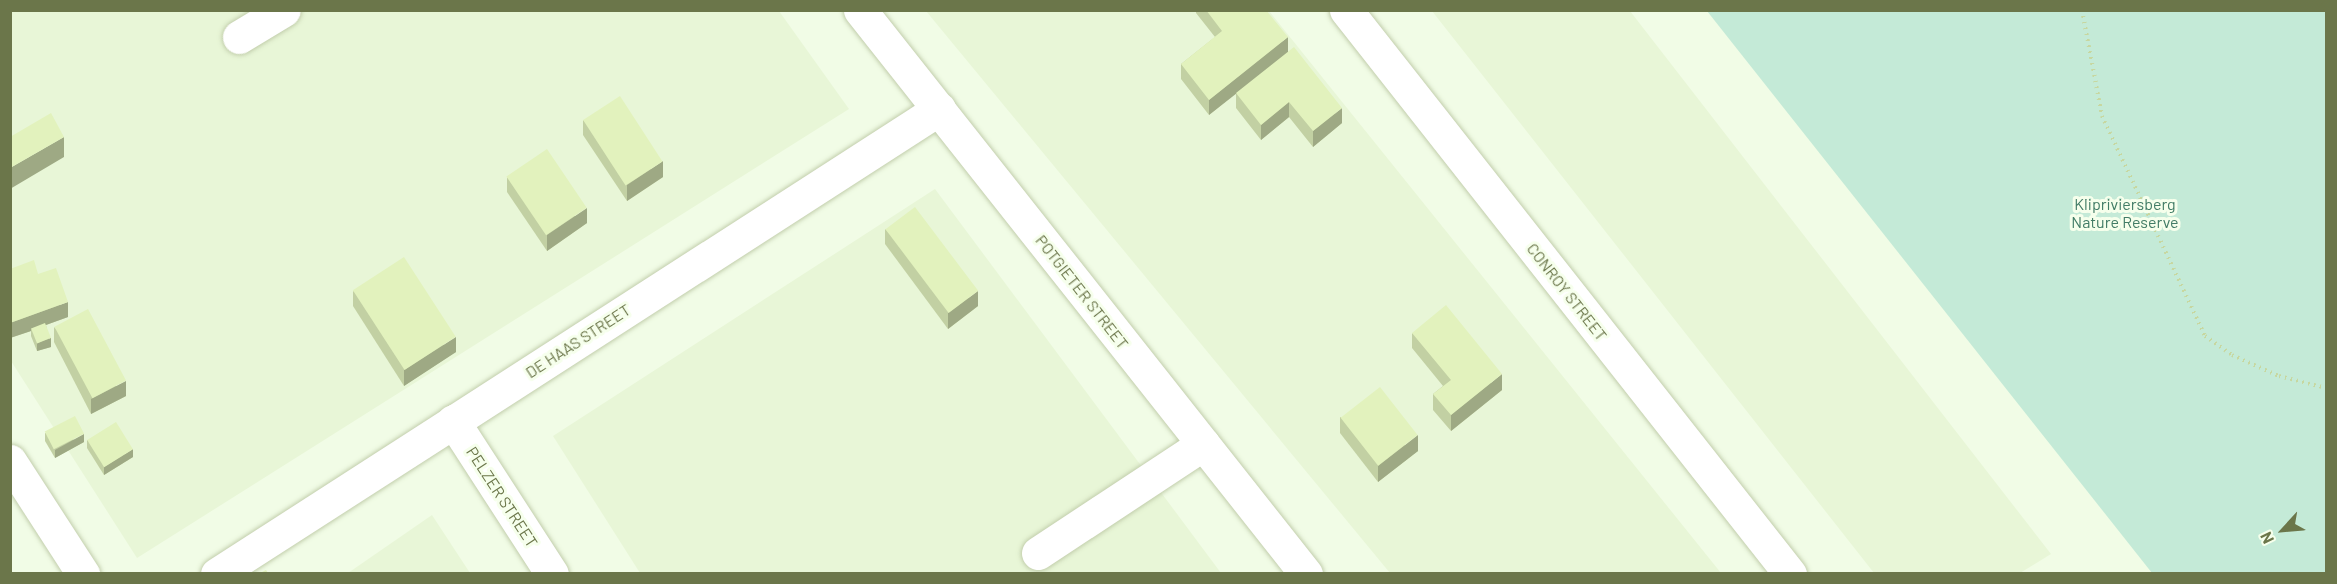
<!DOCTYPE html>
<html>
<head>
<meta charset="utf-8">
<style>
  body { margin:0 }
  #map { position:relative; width:2337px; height:584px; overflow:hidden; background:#f1fce6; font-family:Barlow,sans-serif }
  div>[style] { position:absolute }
  .residential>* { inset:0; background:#e8f6d7 }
  .green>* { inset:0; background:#c4ead7 }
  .path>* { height:4px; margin-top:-2px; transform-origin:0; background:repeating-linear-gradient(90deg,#c7d7a0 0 1.5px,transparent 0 6px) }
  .roads { filter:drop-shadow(0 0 2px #c2ceac) drop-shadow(0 0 2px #c2ceac) }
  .minor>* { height:33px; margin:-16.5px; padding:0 16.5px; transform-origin:16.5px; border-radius:16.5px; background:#fff }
  .wall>* { inset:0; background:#c2d0a3 }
  .shaded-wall>* { inset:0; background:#9ea984 }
  .building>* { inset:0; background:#e2f2bd; transform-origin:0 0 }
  span { translate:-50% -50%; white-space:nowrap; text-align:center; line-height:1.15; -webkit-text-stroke:6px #f6ffec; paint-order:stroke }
  .park-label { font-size:16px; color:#427c66 }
  .street-label { font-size:16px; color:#6b764a }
  .frame { position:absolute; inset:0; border:12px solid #6b764a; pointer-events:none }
  .north { position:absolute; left:2253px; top:500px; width:60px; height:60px; -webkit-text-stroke:4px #f6ffec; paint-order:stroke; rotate:244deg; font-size:16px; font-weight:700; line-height:24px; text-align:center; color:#6b764a }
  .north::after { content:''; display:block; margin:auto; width:21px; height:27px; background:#6b764a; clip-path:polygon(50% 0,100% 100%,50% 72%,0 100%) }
</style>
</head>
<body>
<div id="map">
  <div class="residential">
    <i style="clip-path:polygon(11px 11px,779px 11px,849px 109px,137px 558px,11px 361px)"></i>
    <i style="clip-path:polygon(926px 11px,1269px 11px,1721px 573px,1390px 573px)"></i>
    <i style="clip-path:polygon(1432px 11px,1630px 11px,2051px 554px,2020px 573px,1874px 573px)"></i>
    <i style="clip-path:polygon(935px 189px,1221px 573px,640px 573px,553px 436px)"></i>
    <i style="clip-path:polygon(432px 515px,470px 573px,348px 573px)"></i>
  </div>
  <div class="green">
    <i style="clip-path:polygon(1707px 11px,2326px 11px,2326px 573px,2152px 573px)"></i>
  </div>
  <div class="path">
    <i style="left:2082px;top:10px;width:108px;rotate:79.3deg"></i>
    <i style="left:2102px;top:116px;width:243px;rotate:64.9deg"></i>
    <i style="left:2205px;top:336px;width:33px;rotate:35deg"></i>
    <i style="left:2232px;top:355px;width:51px;rotate:24.1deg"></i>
    <i style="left:2279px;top:376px;width:49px;rotate:14.3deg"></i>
  </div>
  <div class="roads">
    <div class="minor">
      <i style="left:860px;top:10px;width:719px;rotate:51.66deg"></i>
      <i style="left:1346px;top:10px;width:718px;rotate:51.79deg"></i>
      <i style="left:239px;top:37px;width:52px;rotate:-31deg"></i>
      <i style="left:453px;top:421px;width:182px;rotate:57.1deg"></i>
      <i style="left:10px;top:461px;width:135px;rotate:57.1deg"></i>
      <i style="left:1038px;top:553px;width:198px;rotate:-33.4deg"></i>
      <i style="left:217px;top:574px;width:859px;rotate:-32.78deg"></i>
    </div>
  </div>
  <div class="wall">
    <i style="clip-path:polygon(1196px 10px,1266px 10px,1288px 52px,1342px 123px,1313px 147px,1289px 117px,1261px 140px,1236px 108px,1236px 93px,1209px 115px,1181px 79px,1181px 64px,1215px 37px,1196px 13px)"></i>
    <i style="clip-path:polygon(583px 120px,663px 177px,627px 201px,583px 135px)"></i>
    <i style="clip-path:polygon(507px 177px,587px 223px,547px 251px,507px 192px)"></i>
    <i style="clip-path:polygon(885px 229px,978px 306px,948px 329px,885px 244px)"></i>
    <i style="clip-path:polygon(10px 269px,38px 274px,68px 317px,46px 325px,51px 347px,37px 351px,31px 336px,31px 331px,10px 338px)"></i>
    <i style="clip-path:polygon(353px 291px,456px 352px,404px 386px,353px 306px)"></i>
    <i style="clip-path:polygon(54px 327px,126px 396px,91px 414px,54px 342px)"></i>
    <i style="clip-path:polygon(1412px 333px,1502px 390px,1451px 431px,1433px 410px,1433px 394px,1443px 386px,1412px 348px)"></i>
    <i style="clip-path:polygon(1340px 417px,1418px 451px,1378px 482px,1340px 433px)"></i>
    <i style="clip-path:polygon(45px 433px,84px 442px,55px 458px,45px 441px)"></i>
    <i style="clip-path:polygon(87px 440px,133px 457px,104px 475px,87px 448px)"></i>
  </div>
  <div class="shaded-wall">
    <i style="clip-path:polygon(1288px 37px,1288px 53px,1209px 115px,1209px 100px)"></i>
    <i style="clip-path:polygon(1289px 102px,1289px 117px,1261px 140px,1261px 125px)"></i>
    <i style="clip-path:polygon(1342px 108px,1342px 123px,1313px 147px,1313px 131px)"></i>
    <i style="clip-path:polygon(64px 137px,64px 157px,10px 189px,10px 168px)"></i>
    <i style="clip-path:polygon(663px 161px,663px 177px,627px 201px,627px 185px)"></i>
    <i style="clip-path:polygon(587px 208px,587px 223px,547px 251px,547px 235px)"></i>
    <i style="clip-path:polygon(978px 291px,978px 306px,948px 329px,948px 313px)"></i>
    <i style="clip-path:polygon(68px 302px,68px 317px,32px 330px,31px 328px,31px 331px,10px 338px,10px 323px)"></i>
    <i style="clip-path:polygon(456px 337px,456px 352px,404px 386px,404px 370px)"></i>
    <i style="clip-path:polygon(51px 338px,51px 347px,37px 351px,37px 343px)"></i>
    <i style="clip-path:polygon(1502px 374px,1502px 390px,1451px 431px,1451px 415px)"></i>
    <i style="clip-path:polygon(126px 381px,126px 396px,91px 414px,91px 399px)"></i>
    <i style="clip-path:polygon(84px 434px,84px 442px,55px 458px,55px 450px)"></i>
    <i style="clip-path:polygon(1418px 435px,1418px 451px,1378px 482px,1378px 466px)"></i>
    <i style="clip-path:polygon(133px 449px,133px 457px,104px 475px,104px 467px)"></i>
  </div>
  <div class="building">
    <i style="clip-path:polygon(1206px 10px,1266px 10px,1288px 37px,1209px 100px,1181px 64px,1222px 31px)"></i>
    <i style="clip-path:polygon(1294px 47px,1342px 108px,1313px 131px,1289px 102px,1261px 125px,1236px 93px)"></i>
    <i style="left:620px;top:96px;width:78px;height:44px;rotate:57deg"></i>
    <i style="clip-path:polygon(51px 113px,64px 137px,10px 168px,10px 137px)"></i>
    <i style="left:547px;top:149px;width:71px;height:49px;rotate:56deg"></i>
    <i style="left:915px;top:207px;width:105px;height:37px;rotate:53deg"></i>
    <i style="left:404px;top:257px;width:95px;height:61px;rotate:57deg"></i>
    <i style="clip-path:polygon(34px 260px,38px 274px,56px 268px,68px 302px,10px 323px,10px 269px)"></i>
    <i style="clip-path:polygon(1446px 305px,1502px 374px,1451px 415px,1433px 394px,1451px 380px,1412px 333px)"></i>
    <i style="left:88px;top:309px;width:81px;height:38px;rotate:62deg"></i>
    <i style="left:45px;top:323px;width:16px;height:15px;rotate:68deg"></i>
    <i style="left:1380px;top:387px;width:61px;height:50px;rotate:52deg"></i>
    <i style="left:75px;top:416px;width:20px;height:34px;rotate:63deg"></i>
    <i style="left:116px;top:422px;width:32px;height:34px;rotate:58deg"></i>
    <i style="clip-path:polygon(266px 570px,268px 573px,260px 573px)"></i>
  </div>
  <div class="park-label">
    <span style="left:2125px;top:213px">Klipriviersberg<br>Nature Reserve</span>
  </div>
  <div class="street-label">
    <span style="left:1082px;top:292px;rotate:52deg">POTGIETER STREET</span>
    <span style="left:1567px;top:292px;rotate:52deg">CONROY STREET</span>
    <span style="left:578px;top:341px;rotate:-33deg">DE HAAS STREET</span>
    <span style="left:502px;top:497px;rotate:57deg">PELZER STREET</span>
  </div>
  <div class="frame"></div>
  <div class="north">N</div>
</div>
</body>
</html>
